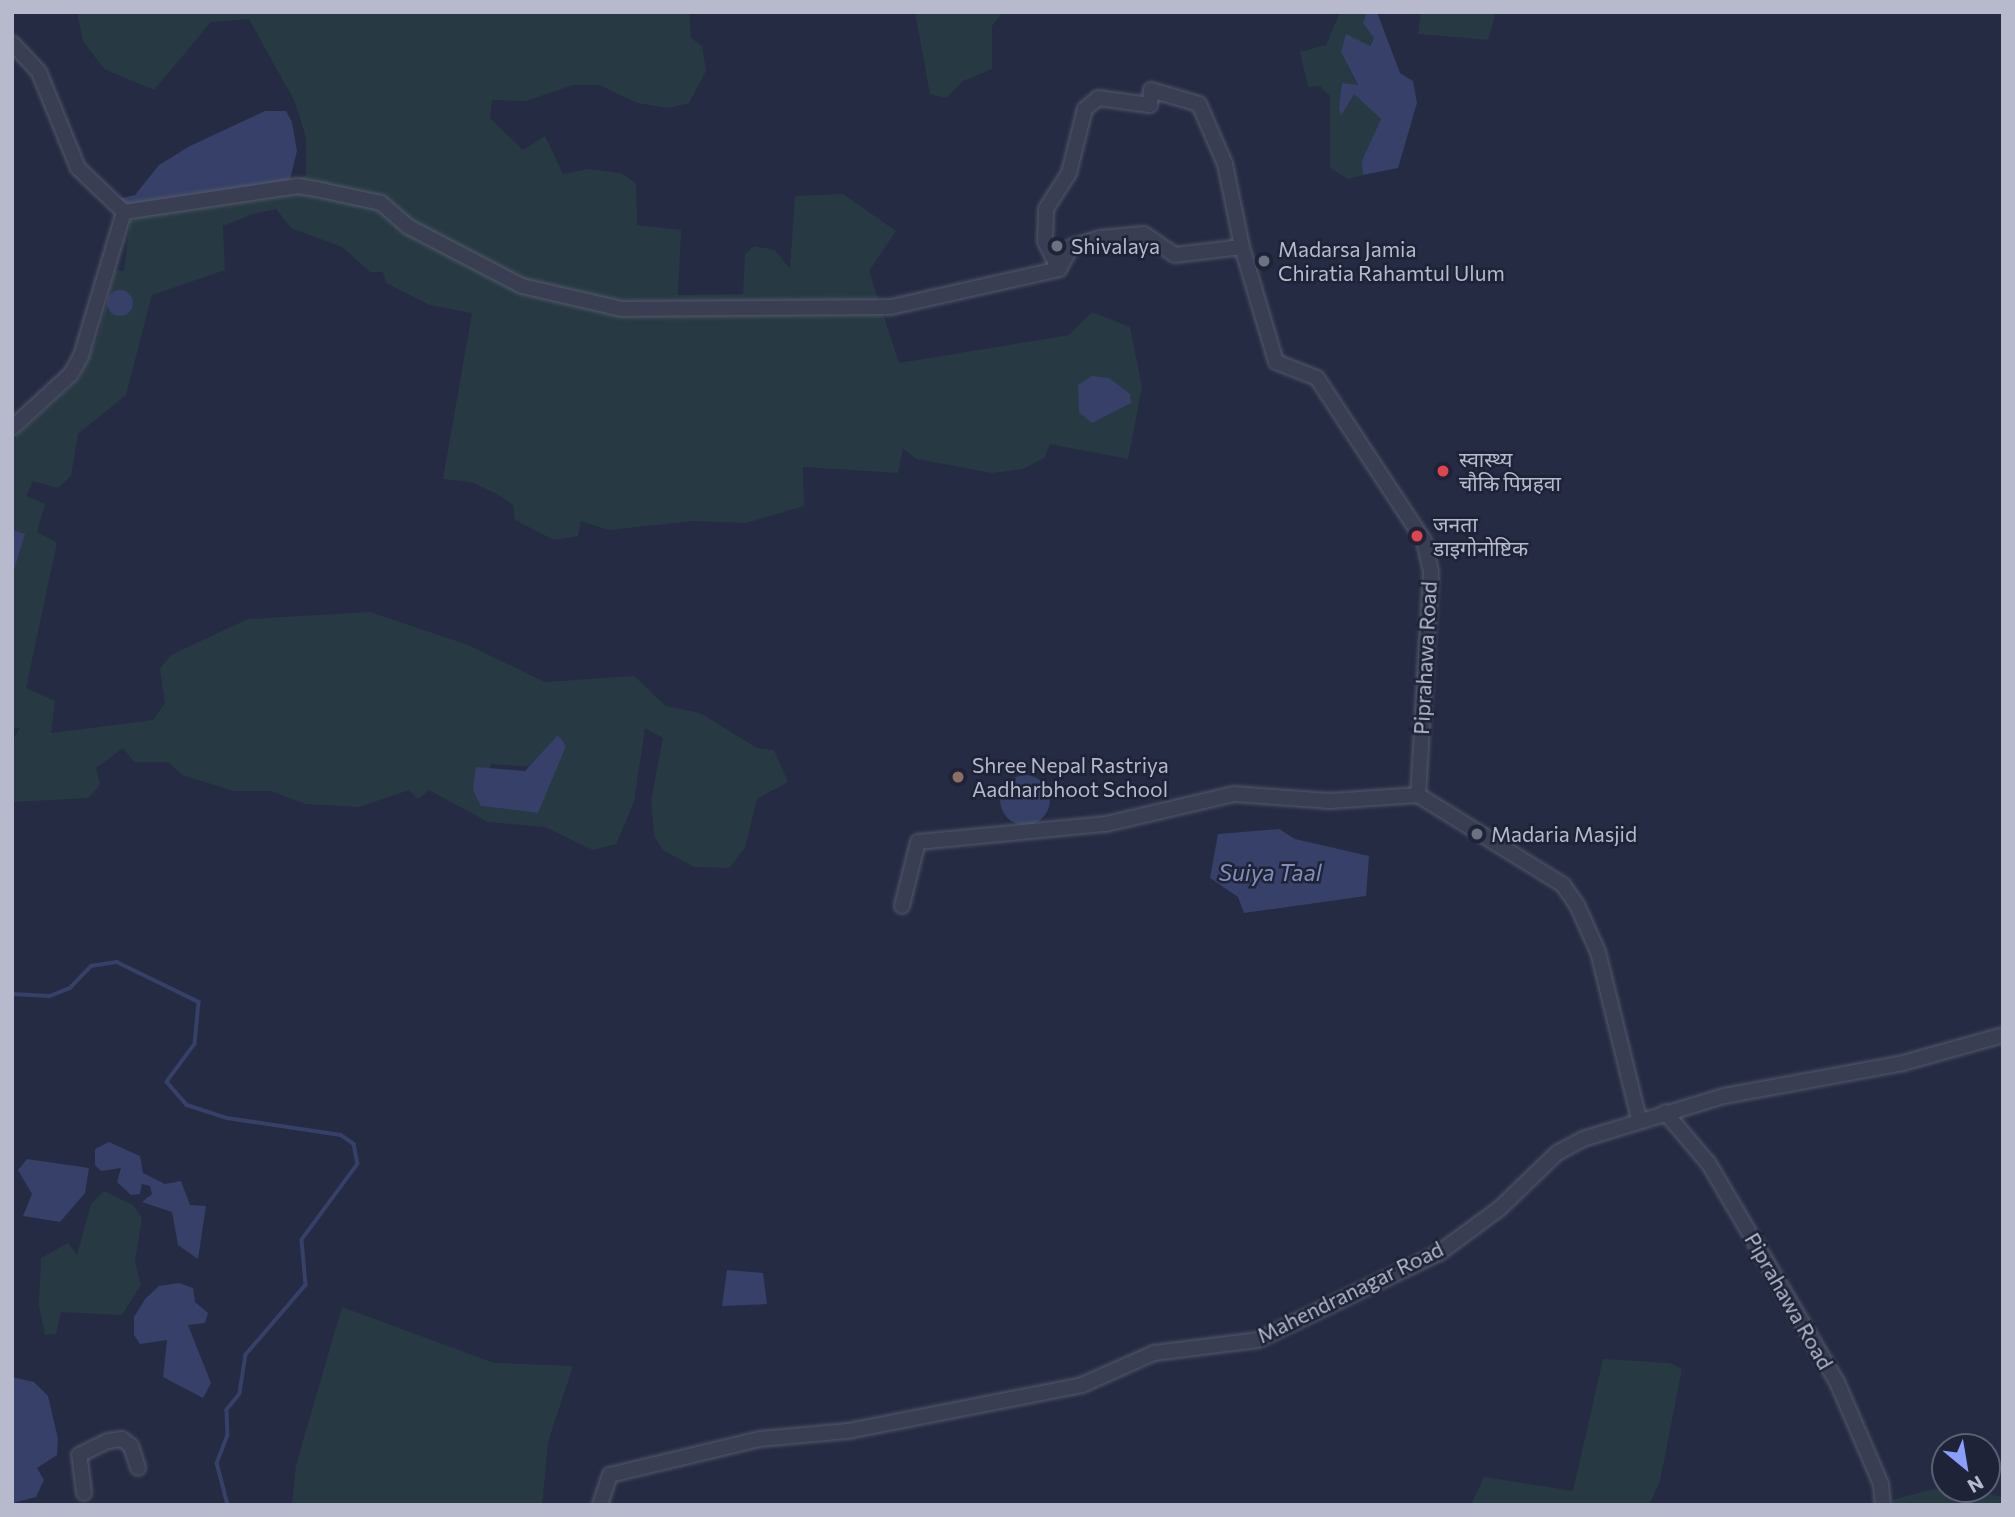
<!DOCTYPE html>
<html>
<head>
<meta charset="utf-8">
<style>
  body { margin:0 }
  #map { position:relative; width:2015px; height:1517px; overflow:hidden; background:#252b42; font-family:Commissioner,"Noto Sans Devanagari",sans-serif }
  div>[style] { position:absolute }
  .green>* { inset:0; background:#273a43 }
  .water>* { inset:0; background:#364068 }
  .round { border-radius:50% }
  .stream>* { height:3.5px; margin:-1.75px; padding:0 1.75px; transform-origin:1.75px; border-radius:1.75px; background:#364068 }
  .roads { filter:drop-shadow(0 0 2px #54596c) drop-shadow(0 0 2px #54596c) }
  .minor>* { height:14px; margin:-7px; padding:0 7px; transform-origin:7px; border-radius:7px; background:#393e52 }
  .dots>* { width:19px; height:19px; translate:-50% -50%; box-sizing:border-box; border:4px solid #1e2337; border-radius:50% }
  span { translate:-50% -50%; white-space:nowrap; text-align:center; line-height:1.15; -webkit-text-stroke:5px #1e2337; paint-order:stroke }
  .poi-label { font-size:21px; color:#b6bacc }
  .left { translate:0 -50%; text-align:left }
  .street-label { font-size:21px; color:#b6bacc }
  .water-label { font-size:23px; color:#848fb8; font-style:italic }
  .frame { position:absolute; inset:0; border:14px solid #b6bacc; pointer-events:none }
  .north { position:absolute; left:1931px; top:1433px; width:70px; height:70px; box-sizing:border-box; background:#1e2337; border:2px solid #5b5f73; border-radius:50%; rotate:150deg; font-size:19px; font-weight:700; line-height:28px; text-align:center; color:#b6bacc }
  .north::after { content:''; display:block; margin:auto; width:24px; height:32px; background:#8a9ffd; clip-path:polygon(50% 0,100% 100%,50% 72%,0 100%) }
</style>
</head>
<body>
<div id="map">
  <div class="green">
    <i style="clip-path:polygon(evenodd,77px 12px,689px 12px,691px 38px,702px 46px,706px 71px,689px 103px,668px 108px,637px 103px,599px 85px,573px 85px,526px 101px,492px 100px,490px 118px,523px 150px,545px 136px,563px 174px,588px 169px,621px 173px,636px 183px,637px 225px,681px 230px,678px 295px,743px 294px,745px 254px,754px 246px,775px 250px,790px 269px,795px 196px,843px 194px,896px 231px,869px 271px,899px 363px,1069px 335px,1092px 312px,1130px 327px,1142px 387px,1128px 459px,1050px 444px,1044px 458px,1023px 469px,992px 473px,917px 459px,903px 449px,898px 473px,803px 467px,804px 506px,746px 523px,693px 521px,609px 530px,581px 521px,578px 536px,554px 540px,515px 520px,513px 505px,497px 494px,471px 482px,443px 479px,472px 313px,430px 305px,386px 283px,383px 272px,370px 272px,342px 247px,291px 228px,276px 209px,253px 214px,223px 226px,225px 270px,152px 295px,126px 395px,78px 434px,71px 476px,58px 488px,33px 481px,26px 496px,45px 504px,37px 532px,57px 543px,26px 688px,55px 701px,51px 733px,153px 720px,165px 703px,160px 669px,171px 655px,248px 619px,370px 612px,468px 645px,545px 682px,634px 676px,666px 706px,700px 713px,757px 748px,774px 750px,788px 782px,757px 799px,745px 848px,729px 868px,694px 867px,663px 850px,654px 836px,651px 800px,663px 738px,645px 728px,634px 802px,616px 844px,593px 850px,545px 827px,488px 822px,429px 790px,418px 799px,409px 790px,359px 807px,306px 804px,271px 791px,234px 791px,182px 775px,168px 762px,134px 762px,123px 748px,96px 768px,100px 785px,88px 798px,13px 802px,12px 741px,20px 728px,12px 728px,12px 441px,79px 378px,98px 337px,115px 270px,124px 271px,130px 222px,149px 208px,282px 189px,306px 175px,306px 137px,294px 100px,249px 19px,211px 22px,154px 90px,104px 69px,83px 41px,77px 12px,491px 764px,535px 767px,538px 813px,481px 806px,491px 764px)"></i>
    <i style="clip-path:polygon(915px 12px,1003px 12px,992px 26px,992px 69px,963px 81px,946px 98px,930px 94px)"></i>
    <i style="clip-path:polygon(1340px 12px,1367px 12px,1364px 23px,1374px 38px,1369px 46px,1346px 35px,1347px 65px,1358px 86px,1348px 102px,1354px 93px,1360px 97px,1381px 119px,1363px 175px,1348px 179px,1330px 168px,1330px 96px,1320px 86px,1308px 87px,1300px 52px,1326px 45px)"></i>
    <i style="clip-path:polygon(1421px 12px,1496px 12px,1488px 40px,1418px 34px)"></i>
    <i style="clip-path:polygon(104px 1191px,133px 1205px,142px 1218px,135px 1261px,141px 1285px,122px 1315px,61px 1312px,56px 1334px,45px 1335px,39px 1306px,41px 1258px,68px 1243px,77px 1255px,91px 1204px)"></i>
    <i style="clip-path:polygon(342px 1307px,494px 1363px,573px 1366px,548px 1442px,542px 1505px,292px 1505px,296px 1465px)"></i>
    <i style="clip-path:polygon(1603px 1359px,1670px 1363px,1682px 1369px,1660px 1481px,1649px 1505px,1471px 1505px,1484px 1477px,1573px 1491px)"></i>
    <i style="clip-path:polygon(1945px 1486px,2003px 1497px,2003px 1505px,1893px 1505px,1892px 1500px)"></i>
  </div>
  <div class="water">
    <i style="clip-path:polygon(1367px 12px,1377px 12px,1400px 73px,1413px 81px,1417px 103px,1398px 168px,1363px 175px,1362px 161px,1381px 119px,1354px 94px,1341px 116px,1339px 108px,1342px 83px,1358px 85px,1341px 52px,1346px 34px,1370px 46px,1374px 38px,1363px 23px)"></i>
    <i style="clip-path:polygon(265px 111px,286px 111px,292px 122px,297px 151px,289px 183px,132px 206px,118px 199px,135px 195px,159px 165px,190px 146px)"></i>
    <i class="round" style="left:107px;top:290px;width:26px;height:26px"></i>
    <i style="clip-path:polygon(1092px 376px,1109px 378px,1130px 394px,1131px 403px,1092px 423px,1079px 412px,1078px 385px)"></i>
    <i style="clip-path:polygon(12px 530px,25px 534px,12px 576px)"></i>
    <i style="clip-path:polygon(558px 735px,566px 746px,538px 813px,481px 806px,473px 790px,476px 767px,525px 771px)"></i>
    <i class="round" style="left:1000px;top:775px;width:50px;height:50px"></i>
    <i style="clip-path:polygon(1279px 829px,1295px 839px,1369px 856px,1366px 896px,1244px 913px,1238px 897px,1210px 878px,1218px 834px)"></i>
    <i style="clip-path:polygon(109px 1142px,140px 1156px,143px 1173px,165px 1184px,181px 1181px,190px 1205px,206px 1206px,198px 1259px,178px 1245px,172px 1212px,142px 1202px,152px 1194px,150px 1186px,142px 1184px,140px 1194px,131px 1195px,117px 1182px,121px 1168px,101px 1171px,95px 1165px,95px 1149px)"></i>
    <i style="clip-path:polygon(27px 1159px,89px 1168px,85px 1193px,60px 1222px,23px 1216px,32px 1194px,18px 1170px)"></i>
    <i style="clip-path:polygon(727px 1270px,763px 1273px,767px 1304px,722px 1306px)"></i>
    <i style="clip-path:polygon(179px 1283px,193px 1288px,195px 1302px,208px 1313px,205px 1323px,188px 1325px,211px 1383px,203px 1398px,163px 1377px,167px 1340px,140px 1344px,134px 1335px,134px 1317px,145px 1299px,159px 1286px)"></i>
    <i style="clip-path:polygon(12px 1377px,34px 1382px,48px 1396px,58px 1439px,57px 1455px,37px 1468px,44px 1480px,36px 1497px,12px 1503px)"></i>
  </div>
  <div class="stream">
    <i style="left:12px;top:994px;width:38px;rotate:3deg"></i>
    <i style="left:50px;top:996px;width:22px;rotate:-22deg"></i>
    <i style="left:70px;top:988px;width:30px;rotate:-46deg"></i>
    <i style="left:91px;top:966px;width:26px;rotate:-9deg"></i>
    <i style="left:117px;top:962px;width:91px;rotate:26deg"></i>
    <i style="left:199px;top:1002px;width:42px;rotate:95.4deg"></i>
    <i style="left:195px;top:1044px;width:47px;rotate:126.4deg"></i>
    <i style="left:167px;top:1082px;width:30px;rotate:49deg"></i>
    <i style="left:187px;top:1105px;width:42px;rotate:18deg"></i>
    <i style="left:227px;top:1118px;width:115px;rotate:8.5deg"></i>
    <i style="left:341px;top:1135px;width:16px;rotate:35deg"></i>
    <i style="left:354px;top:1144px;width:20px;rotate:79deg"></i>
    <i style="left:358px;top:1164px;width:94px;rotate:126.4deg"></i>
    <i style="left:302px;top:1240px;width:45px;rotate:84.9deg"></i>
    <i style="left:306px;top:1285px;width:92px;rotate:130.6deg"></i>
    <i style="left:246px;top:1355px;width:39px;rotate:99deg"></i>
    <i style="left:240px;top:1394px;width:21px;rotate:129deg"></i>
    <i style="left:227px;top:1410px;width:25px;rotate:88deg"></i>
    <i style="left:228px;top:1435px;width:30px;rotate:111deg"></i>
    <i style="left:217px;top:1463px;width:43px;rotate:75.3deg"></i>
  </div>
  <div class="roads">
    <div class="minor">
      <i style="left:12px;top:43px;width:40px;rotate:47deg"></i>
      <i style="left:39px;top:72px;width:104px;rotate:67.9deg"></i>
      <i style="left:78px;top:168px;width:64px;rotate:43.7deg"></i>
      <i style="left:1059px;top:269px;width:25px;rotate:-61deg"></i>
      <i style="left:1071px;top:247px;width:30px;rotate:-17deg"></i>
      <i style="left:1100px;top:238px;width:44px;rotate:-5.2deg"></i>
      <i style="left:1144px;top:234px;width:37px;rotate:34deg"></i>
      <i style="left:1175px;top:255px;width:67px;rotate:-6.8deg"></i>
      <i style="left:1242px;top:247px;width:120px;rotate:73.5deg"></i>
      <i style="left:1276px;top:362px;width:44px;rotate:21.3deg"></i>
      <i style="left:1317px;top:378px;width:195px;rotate:56.7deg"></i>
      <i style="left:1424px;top:541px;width:32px;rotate:77deg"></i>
      <i style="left:1431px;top:572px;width:223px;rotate:93.3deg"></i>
      <i style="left:1418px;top:795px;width:171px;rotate:31.8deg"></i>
      <i style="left:1563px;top:885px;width:24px;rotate:55deg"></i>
      <i style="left:1577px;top:905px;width:51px;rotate:65.9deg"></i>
      <i style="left:1598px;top:952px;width:172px;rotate:76.2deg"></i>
      <i style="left:1059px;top:269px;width:31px;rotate:-117deg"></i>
      <i style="left:1045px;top:241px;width:32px;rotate:-88deg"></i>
      <i style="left:1046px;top:209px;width:43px;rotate:-57.4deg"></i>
      <i style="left:1069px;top:173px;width:66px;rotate:-76deg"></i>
      <i style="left:1085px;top:109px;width:17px;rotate:-40deg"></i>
      <i style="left:1098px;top:98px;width:52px;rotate:7.7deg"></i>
      <i style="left:1150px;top:105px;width:15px;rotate:-86deg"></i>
      <i style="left:1151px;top:90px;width:50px;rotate:16.3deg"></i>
      <i style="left:1199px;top:104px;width:65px;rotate:66.6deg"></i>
      <i style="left:1225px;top:164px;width:85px;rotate:78.4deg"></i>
      <i style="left:12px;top:428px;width:80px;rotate:-42.5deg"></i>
      <i style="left:71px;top:374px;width:21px;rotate:-61deg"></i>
      <i style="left:81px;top:356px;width:150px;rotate:-73.4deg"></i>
      <i style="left:124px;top:212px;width:176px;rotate:-8.5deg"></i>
      <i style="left:298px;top:186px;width:27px;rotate:10deg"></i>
      <i style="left:325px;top:191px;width:57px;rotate:12.1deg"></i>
      <i style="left:381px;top:203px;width:37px;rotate:41deg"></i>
      <i style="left:409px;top:227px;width:127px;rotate:27.6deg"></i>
      <i style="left:522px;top:286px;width:103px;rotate:13deg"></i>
      <i style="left:622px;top:309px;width:269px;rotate:-0.4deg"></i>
      <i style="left:891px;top:307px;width:172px;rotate:-12.7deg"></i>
      <i style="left:902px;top:906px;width:66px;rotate:-76deg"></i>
      <i style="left:918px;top:842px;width:189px;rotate:-5.5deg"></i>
      <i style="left:1106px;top:824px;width:131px;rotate:-13.2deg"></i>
      <i style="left:1234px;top:794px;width:96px;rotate:4.2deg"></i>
      <i style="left:1330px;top:801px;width:88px;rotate:-3.9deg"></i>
      <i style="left:1665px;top:1112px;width:68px;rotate:49.8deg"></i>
      <i style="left:1709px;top:1164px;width:253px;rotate:59.6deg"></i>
      <i style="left:1837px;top:1382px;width:111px;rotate:66.7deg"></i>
      <i style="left:1881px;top:1484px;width:21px;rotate:85deg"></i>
      <i style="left:84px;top:1493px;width:38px;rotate:-97deg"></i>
      <i style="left:79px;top:1455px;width:32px;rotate:-26deg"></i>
      <i style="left:108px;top:1441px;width:14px;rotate:-8deg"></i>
      <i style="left:122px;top:1439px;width:11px;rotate:38deg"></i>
      <i style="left:131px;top:1446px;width:23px;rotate:72deg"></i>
      <i style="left:600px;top:1505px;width:32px;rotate:-72deg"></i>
      <i style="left:610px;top:1475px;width:154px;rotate:-13.5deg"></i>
      <i style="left:760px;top:1439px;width:88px;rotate:-5.2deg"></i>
      <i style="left:848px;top:1431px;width:238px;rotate:-11.1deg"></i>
      <i style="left:1082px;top:1385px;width:79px;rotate:-24deg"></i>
      <i style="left:1154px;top:1353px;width:105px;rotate:-7.1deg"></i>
      <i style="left:1258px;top:1340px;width:201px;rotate:-25.7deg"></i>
      <i style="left:1439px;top:1253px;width:74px;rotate:-36.3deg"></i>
      <i style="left:1499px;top:1209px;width:81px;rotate:-44deg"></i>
      <i style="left:1557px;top:1153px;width:30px;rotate:-28deg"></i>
      <i style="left:1583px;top:1139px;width:147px;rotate:-17deg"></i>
      <i style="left:1724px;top:1096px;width:182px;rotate:-10.4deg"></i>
      <i style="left:1903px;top:1063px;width:104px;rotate:-15.6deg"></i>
    </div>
  </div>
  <div class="dots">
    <i style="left:1057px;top:246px;background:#6b7280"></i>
    <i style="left:1264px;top:261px;background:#6b7280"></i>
    <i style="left:1443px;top:471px;background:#e0444e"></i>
    <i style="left:1417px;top:536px;background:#e0444e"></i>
    <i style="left:958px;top:777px;background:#8d6e63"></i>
    <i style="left:1477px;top:834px;background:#6b7280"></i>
  </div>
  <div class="poi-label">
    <span class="left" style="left:1071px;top:246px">Shivalaya</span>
    <span class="left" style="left:1278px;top:261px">Madarsa Jamia<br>Chiratia Rahamtul Ulum</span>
    <span class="left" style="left:1459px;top:471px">स्वास्थ्य<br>चाैकि पिप्रहवा</span>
    <span class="left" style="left:1433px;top:536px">जनता<br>डाइगोनोष्टिक</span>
    <span class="left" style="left:972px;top:777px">Shree Nepal Rastriya<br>Aadharbhoot School</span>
    <span class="left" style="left:1491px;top:834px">Madaria Masjid</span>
  </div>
  <div class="street-label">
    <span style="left:1425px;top:658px;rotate:-87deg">Piprahawa Road</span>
    <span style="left:1350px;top:1292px;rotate:-26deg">Mahendranagar Road</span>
    <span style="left:1789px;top:1301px;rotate:60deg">Piprahawa Road</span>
  </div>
  <div class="water-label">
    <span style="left:1270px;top:872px">Suiya Taal</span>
  </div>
  <div class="frame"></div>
  <div class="north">N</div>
</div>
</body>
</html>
